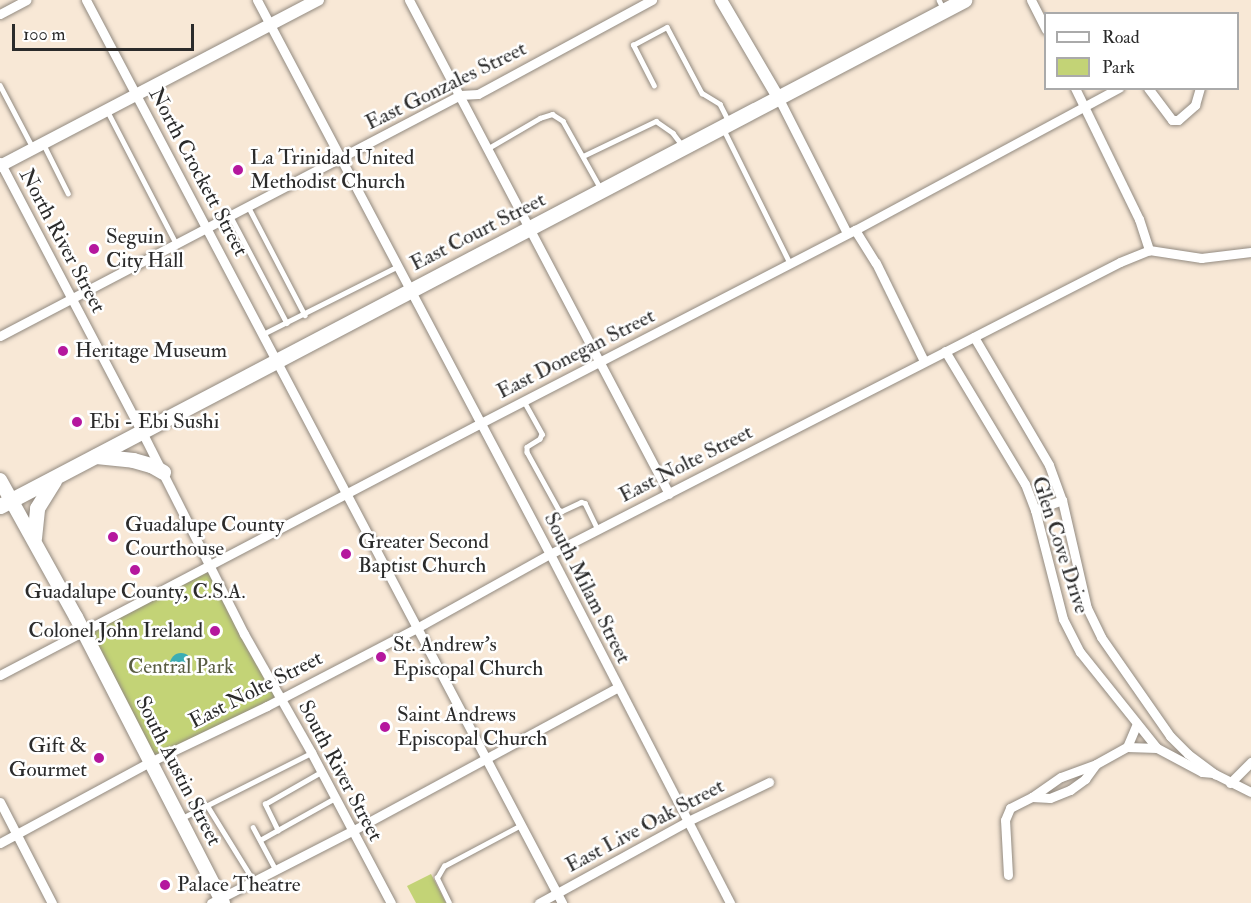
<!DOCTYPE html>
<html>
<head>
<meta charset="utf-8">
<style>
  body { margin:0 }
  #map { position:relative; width:1251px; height:903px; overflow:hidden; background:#f8e8d6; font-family:"IM FELL Double Pica",serif }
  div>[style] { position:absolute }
  .green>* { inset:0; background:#c3d376; transform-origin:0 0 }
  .water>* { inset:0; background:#3badb4 }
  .round { border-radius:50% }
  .roads { filter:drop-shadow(0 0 2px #928a80) drop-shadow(0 0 2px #928a80) }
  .service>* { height:4.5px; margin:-2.25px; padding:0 2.25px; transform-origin:2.25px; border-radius:2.25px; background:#fff }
  .minor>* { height:9px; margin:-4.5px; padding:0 4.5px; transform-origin:4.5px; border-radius:4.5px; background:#fff }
  .tertiary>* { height:12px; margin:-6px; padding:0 6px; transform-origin:6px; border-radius:6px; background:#fff }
  .secondary>* { height:14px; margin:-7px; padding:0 7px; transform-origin:7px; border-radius:7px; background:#fff }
  .primary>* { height:15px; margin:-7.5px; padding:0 7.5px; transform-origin:7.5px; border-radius:7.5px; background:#fff }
  .dots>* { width:16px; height:16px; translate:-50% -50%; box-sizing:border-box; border:3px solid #fff; border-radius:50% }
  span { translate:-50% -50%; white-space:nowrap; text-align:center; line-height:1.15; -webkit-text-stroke:5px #fff; paint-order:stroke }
  .street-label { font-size:21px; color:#2b2b2b }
  .poi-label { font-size:21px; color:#2b2b2b }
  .left { translate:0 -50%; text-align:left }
  .right { translate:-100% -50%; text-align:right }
  .park-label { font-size:21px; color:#595d42 }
  .legend { position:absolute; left:1044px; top:12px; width:195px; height:78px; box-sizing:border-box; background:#fff; border:2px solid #aaa; margin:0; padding:8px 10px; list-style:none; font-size:18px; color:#2b2b2b }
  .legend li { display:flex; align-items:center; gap:12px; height:30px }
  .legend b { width:30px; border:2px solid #aaa }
  .scale { position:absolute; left:12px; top:24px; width:182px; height:27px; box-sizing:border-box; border:3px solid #2b2b2b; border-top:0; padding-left:8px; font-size:18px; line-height:21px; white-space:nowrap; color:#2b2b2b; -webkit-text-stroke:4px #fff; paint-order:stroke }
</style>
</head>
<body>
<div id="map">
  <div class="green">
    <i style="left:209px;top:565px;width:152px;height:142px;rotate:62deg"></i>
    <i style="clip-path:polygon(431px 874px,446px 903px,416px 903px,407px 886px)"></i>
  </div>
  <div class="water">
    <i class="round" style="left:170px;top:653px;width:22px;height:22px"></i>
  </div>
  <div class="roads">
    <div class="service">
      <i style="left:939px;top:0;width:9px;rotate:63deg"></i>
      <i style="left:0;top:85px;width:69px;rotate:62.3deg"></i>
      <i style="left:654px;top:86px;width:46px;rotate:-117.1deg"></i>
      <i style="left:633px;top:45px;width:38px;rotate:-28deg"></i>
      <i style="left:667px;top:27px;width:75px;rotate:62.1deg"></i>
      <i style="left:702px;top:93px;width:21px;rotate:31deg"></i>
      <i style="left:720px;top:104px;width:20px;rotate:63deg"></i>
      <i style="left:108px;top:112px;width:148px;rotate:62.6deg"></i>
      <i style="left:723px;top:128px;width:151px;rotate:63.6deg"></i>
      <i style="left:44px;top:145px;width:54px;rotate:63.4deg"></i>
      <i style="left:487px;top:149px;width:61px;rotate:-30.3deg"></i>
      <i style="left:540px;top:118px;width:13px;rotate:-18deg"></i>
      <i style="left:552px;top:114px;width:13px;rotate:32deg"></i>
      <i style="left:563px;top:121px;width:78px;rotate:60.8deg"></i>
      <i style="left:583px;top:156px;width:81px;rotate:-25.6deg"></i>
      <i style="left:656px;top:121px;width:21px;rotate:35deg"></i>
      <i style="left:673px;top:133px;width:15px;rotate:53deg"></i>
      <i style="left:248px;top:206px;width:123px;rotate:62.4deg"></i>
      <i style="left:230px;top:215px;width:122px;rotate:62.2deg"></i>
      <i style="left:263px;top:334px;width:151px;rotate:-26.7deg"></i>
      <i style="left:524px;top:401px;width:38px;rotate:61deg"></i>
      <i style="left:542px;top:434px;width:5px;rotate:112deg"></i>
      <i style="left:540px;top:439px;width:15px;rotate:148deg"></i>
      <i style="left:527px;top:447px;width:5px;rotate:90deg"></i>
      <i style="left:527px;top:452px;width:66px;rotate:61.1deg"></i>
      <i style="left:559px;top:510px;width:3px;rotate:18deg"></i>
      <i style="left:562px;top:511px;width:21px;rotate:-25deg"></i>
      <i style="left:581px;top:502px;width:4px;rotate:14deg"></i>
      <i style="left:585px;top:503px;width:28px;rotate:64deg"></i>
      <i style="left:207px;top:805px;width:89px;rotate:58.3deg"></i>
      <i style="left:182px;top:818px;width:144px;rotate:-26.7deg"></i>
      <i style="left:253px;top:827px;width:49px;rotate:61.9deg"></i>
      <i style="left:278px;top:831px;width:30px;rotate:-116deg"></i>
      <i style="left:265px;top:804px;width:64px;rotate:-29.7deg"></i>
      <i style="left:260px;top:840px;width:86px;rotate:-29.2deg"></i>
      <i style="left:449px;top:903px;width:28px;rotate:-116deg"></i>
      <i style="left:437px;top:878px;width:14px;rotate:-60deg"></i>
      <i style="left:444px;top:866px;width:87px;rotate:-28deg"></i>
    </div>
    <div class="minor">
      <i style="left:86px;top:0;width:1021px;rotate:62.2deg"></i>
      <i style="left:257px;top:0;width:627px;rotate:62.13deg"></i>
      <i style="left:550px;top:554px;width:393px;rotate:62.7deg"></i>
      <i style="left:409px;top:0;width:558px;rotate:62.24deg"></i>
      <i style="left:1031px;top:0;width:33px;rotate:63deg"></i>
      <i style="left:0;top:14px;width:30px;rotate:-28deg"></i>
      <i style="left:1075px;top:88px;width:146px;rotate:64deg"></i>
      <i style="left:1139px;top:219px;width:33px;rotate:72deg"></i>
      <i style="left:1148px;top:88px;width:40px;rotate:53deg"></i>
      <i style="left:1172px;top:120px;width:6px"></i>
      <i style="left:1178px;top:120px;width:23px;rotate:-41deg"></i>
      <i style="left:1195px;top:105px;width:18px;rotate:-74deg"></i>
      <i style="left:779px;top:99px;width:150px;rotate:63.1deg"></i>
      <i style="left:0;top:162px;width:305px;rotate:62.3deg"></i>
      <i style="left:142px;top:432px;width:226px;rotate:63.2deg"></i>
      <i style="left:244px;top:634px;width:136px;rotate:60.4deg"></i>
      <i style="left:311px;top:752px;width:171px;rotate:62.1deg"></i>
      <i style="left:855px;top:230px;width:39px;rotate:58deg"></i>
      <i style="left:876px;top:263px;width:109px;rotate:63.9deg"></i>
      <i style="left:0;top:336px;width:519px;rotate:-27.65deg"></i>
      <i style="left:460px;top:95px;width:18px;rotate:-3deg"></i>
      <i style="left:478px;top:94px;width:198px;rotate:-28.4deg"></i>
      <i style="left:974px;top:337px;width:148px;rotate:59.6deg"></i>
      <i style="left:1049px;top:465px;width:37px;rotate:70deg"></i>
      <i style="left:1062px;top:500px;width:111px;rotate:77deg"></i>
      <i style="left:1087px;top:608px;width:32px;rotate:64deg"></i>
      <i style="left:1101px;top:637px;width:121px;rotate:55.1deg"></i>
      <i style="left:1170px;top:736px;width:25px;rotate:45deg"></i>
      <i style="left:1188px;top:754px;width:34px;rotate:37deg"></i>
      <i style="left:1215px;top:774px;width:40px;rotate:26.6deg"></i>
      <i style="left:945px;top:351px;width:155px;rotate:59deg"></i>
      <i style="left:1025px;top:484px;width:28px;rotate:69deg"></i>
      <i style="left:1035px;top:510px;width:113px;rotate:75.6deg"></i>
      <i style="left:1063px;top:619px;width:37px;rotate:63deg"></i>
      <i style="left:1080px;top:652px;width:123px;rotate:51.3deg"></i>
      <i style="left:1157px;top:748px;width:51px;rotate:28.1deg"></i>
      <i style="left:1202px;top:772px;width:11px;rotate:5deg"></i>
      <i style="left:1035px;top:510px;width:29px;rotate:-20deg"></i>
      <i style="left:0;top:675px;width:543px;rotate:-27.65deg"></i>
      <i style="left:481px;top:423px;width:421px;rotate:-27.3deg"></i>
      <i style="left:855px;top:230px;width:300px;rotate:-28.3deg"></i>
      <i style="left:1127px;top:747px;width:25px;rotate:-67deg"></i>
      <i style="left:1230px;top:783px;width:30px;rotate:-45deg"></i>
      <i style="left:1032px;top:797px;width:18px;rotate:3deg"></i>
      <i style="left:1050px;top:798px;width:22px;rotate:-22deg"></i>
      <i style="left:1070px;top:790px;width:19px;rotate:-36deg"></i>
      <i style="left:1085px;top:779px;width:17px;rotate:-54deg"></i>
      <i style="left:0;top:802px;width:114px;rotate:62.8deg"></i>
      <i style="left:0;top:843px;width:170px;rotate:-28.4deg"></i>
      <i style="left:150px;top:762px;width:130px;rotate:-25.6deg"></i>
      <i style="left:267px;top:706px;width:167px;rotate:-27.5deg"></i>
      <i style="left:415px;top:629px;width:154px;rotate:-29.1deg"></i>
      <i style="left:550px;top:554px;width:640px;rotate:-27.13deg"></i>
      <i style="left:1120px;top:262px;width:31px;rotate:-22deg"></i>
      <i style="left:1149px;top:250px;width:53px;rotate:8.7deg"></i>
      <i style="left:1201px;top:258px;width:50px;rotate:-6.8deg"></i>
      <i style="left:1008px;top:875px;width:55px;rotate:-93.1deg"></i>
      <i style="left:1005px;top:820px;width:13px;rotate:-67deg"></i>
      <i style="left:1010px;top:808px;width:25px;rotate:-27deg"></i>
      <i style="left:1032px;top:797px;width:35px;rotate:-35deg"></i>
      <i style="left:1061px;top:777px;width:37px;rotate:-20deg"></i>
      <i style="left:1096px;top:764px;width:35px;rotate:-29deg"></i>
      <i style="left:1127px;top:747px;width:30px;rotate:2deg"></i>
      <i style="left:211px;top:903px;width:158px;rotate:-27.1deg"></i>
      <i style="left:352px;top:831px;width:302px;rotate:-28.4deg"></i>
      <i style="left:539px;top:903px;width:170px;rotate:-28.8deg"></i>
      <i style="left:688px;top:821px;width:90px;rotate:-25.7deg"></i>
    </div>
    <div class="tertiary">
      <i style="left:721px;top:0;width:115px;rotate:59.6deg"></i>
      <i style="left:0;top:166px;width:359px;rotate:-27.6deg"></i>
    </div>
    <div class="secondary">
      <i style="left:0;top:480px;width:157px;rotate:61deg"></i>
      <i style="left:76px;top:617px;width:322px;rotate:62.8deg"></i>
    </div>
    <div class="primary">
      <i style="left:96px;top:456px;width:37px;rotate:6deg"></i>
      <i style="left:133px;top:460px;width:19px;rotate:16deg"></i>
      <i style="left:151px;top:465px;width:14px;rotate:30deg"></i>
      <i style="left:0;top:506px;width:1089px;rotate:-27.69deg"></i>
      <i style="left:34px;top:538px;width:30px;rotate:-84deg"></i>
      <i style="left:37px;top:508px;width:32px;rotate:-58deg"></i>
    </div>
  </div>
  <div class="dots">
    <i style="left:238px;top:170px;background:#b5179e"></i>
    <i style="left:94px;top:249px;background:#b5179e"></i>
    <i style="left:63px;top:351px;background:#b5179e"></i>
    <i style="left:77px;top:422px;background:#b5179e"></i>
    <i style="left:113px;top:537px;background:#b5179e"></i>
    <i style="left:346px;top:554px;background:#b5179e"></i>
    <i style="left:135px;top:570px;background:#b5179e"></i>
    <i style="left:215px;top:631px;background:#b5179e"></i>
    <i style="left:381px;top:657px;background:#b5179e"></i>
    <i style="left:385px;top:727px;background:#b5179e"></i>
    <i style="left:99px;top:758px;background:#b5179e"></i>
    <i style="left:165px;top:885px;background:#b5179e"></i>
  </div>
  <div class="street-label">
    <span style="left:446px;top:86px;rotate:-26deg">East Gonzales Street</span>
    <span style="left:198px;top:172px;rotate:62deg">North Crockett Street</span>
    <span style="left:478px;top:232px;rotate:-27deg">East Court Street</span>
    <span style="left:62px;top:241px;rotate:62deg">North River Street</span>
    <span style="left:576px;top:354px;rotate:-27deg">East Donegan Street</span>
    <span style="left:686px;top:464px;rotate:-27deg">East Nolte Street</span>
    <span style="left:1060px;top:545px;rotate:72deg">Glen Cove Drive</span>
    <span style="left:587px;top:588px;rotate:63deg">South Milam Street</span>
    <span style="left:256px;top:690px;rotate:-27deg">East Nolte Street</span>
    <span style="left:178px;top:771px;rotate:63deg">South Austin Street</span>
    <span style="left:340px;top:771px;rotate:62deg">South River Street</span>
    <span style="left:645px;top:826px;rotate:-28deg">East Live Oak Street</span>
  </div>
  <div class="poi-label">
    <span class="left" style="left:250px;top:170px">La Trinidad United<br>Methodist Church</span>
    <span class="left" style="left:106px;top:249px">Seguin<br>City Hall</span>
    <span class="left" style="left:75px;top:351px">Heritage Museum</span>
    <span class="left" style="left:89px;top:422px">Ebi - Ebi Sushi</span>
    <span class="left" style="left:125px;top:537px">Guadalupe County<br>Courthouse</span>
    <span class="left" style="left:358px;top:554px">Greater Second<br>Baptist Church</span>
    <span style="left:135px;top:592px">Guadalupe County, C.S.A.</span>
    <span class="right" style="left:203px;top:631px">Colonel John Ireland</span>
    <span class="left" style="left:393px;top:657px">St. Andrew's<br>Episcopal Church</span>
    <span class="left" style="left:397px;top:727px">Saint Andrews<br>Episcopal Church</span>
    <span class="right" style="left:87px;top:758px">Gift &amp;<br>Gourmet</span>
    <span class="left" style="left:177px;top:885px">Palace Theatre</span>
  </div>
  <div class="park-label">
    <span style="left:181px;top:667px">Central Park</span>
  </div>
  <ul class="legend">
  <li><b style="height:8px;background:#fff"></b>Road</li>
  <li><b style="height:16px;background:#c3d376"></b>Park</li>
  </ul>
  <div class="scale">100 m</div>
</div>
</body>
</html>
